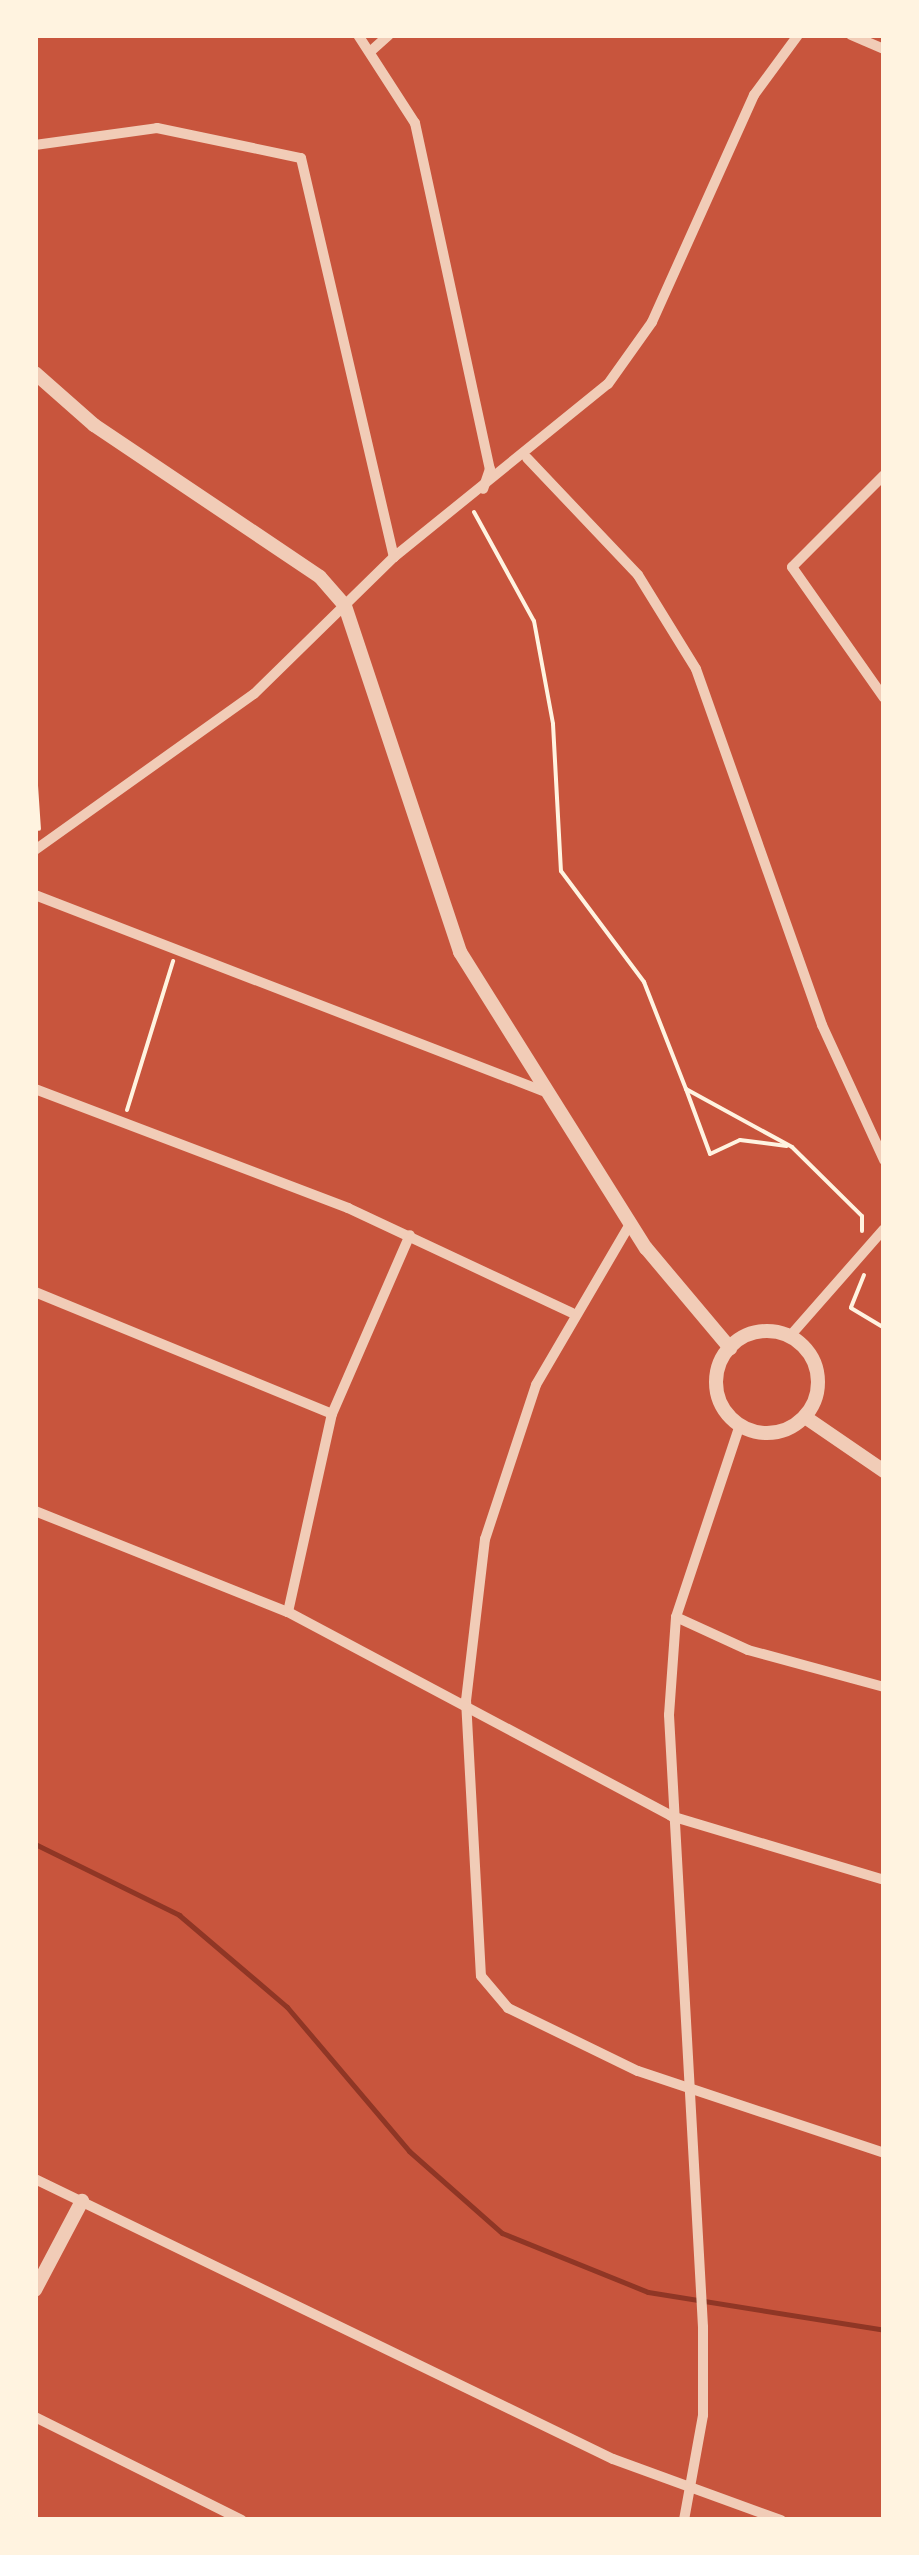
<!DOCTYPE html>
<html>
<head>
<meta charset="utf-8">
<style>
  body { margin:0 }
  #map { position:relative; width:919px; height:2555px; overflow:hidden; background:#c8553d; font-family:Mulish,sans-serif }
  div>[style] { position:absolute }
  .stream>* { height:5px; margin:-2.5px; padding:0 2.5px; transform-origin:2.5px; border-radius:2.5px; background:#8f3625 }
  .path>* { height:4px; margin:-2px; padding:0 2px; transform-origin:2px; border-radius:2px; background:#fff3e0 }
  .minor>* { height:10px; margin:-5px; padding:0 5px; transform-origin:5px; border-radius:5px; background:#f1ccb7 }
  .tertiary>* { height:14px; margin:-7px; padding:0 7px; transform-origin:7px; border-radius:7px; background:#f1ccb7 }
  .tertiary>.ring { margin:-7px; padding:0; box-sizing:content-box; background:none; border:14px solid #f1ccb7; border-radius:50% }
  span { translate:-50% -50%; white-space:nowrap; text-align:center; line-height:1.15; -webkit-text-stroke:10px #fff3e0; paint-order:stroke }
  .frame { position:absolute; inset:0; border:38px solid #fff3e0; pointer-events:none }
</style>
</head>
<body>
<div id="map">
  <div class="stream">
    <i style="left:35px;top:1844px;width:161px;rotate:26.2deg"></i>
    <i style="left:179px;top:1915px;width:142px;rotate:40.4deg"></i>
    <i style="left:287px;top:2007px;width:189px;rotate:49.7deg"></i>
    <i style="left:409px;top:2151px;width:124px;rotate:41.4deg"></i>
    <i style="left:502px;top:2233px;width:157px;rotate:22deg"></i>
    <i style="left:648px;top:2292px;width:239px;rotate:9.1deg"></i>
  </div>
  <div class="path">
    <i style="left:474px;top:512px;width:124px;rotate:61.2deg"></i>
    <i style="left:534px;top:621px;width:105px;rotate:79.5deg"></i>
    <i style="left:553px;top:724px;width:147px;rotate:86.9deg"></i>
    <i style="left:561px;top:871px;width:139px;rotate:53.2deg"></i>
    <i style="left:644px;top:982px;width:115px;rotate:68.6deg"></i>
    <i style="left:686px;top:1089px;width:121px;rotate:28.7deg"></i>
    <i style="left:792px;top:1147px;width:98px;rotate:44.6deg"></i>
    <i style="left:862px;top:1216px;width:15px;rotate:90deg"></i>
    <i style="left:35px;top:771px;width:58px;rotate:86.1deg"></i>
    <i style="left:686px;top:1089px;width:69px;rotate:69.7deg"></i>
    <i style="left:710px;top:1154px;width:33px;rotate:-25deg"></i>
    <i style="left:740px;top:1140px;width:47px;rotate:7.3deg"></i>
    <i style="left:127px;top:1110px;width:156px;rotate:-72.8deg"></i>
    <i style="left:864px;top:1275px;width:35px;rotate:112deg"></i>
    <i style="left:851px;top:1308px;width:39px;rotate:31deg"></i>
  </div>
  <div class="minor">
    <i style="left:358px;top:35px;width:105px;rotate:57.1deg"></i>
    <i style="left:415px;top:123px;width:354px;rotate:77.8deg"></i>
    <i style="left:490px;top:469px;width:21px;rotate:109deg"></i>
    <i style="left:851px;top:35px;width:36px;rotate:23deg"></i>
    <i style="left:371px;top:51px;width:24px;rotate:-42deg"></i>
    <i style="left:35px;top:145px;width:123px;rotate:-7.9deg"></i>
    <i style="left:157px;top:128px;width:147px;rotate:11.8deg"></i>
    <i style="left:301px;top:158px;width:410px;rotate:76.9deg"></i>
    <i style="left:527px;top:458px;width:161px;rotate:46.5deg"></i>
    <i style="left:638px;top:575px;width:110px;rotate:58.3deg"></i>
    <i style="left:696px;top:669px;width:378px;rotate:70.5deg"></i>
    <i style="left:822px;top:1025px;width:149px;rotate:65.3deg"></i>
    <i style="left:884px;top:475px;width:130px;rotate:135deg"></i>
    <i style="left:792px;top:567px;width:160px;rotate:54.9deg"></i>
    <i style="left:35px;top:850px;width:269px;rotate:-35.5deg"></i>
    <i style="left:254px;top:694px;width:196px;rotate:-44.4deg"></i>
    <i style="left:394px;top:557px;width:275px;rotate:-39deg"></i>
    <i style="left:608px;top:384px;width:76px;rotate:-54.6deg"></i>
    <i style="left:652px;top:322px;width:249px;rotate:-65.8deg"></i>
    <i style="left:754px;top:95px;width:74px;rotate:-53.7deg"></i>
    <i style="left:35px;top:895px;width:544px;rotate:21.1deg"></i>
    <i style="left:35px;top:1089px;width:335px;rotate:20.8deg"></i>
    <i style="left:348px;top:1208px;width:247px;rotate:25.1deg"></i>
    <i style="left:630px;top:1224px;width:186px;rotate:120.3deg"></i>
    <i style="left:536px;top:1385px;width:162px;rotate:108.3deg"></i>
    <i style="left:485px;top:1539px;width:162px;rotate:96.7deg"></i>
    <i style="left:466px;top:1700px;width:276px;rotate:86.9deg"></i>
    <i style="left:481px;top:1976px;width:42px;rotate:49.8deg"></i>
    <i style="left:508px;top:2008px;width:144px;rotate:25.9deg"></i>
    <i style="left:638px;top:2071px;width:259px;rotate:18.4deg"></i>
    <i style="left:35px;top:1292px;width:321px;rotate:22.3deg"></i>
    <i style="left:790px;top:1336px;width:142px;rotate:-48.7deg"></i>
    <i style="left:35px;top:1511px;width:272px;rotate:21.8deg"></i>
    <i style="left:288px;top:1612px;width:434px;rotate:28deg"></i>
    <i style="left:671px;top:1816px;width:222px;rotate:16.7deg"></i>
    <i style="left:288px;top:1612px;width:203px;rotate:-77.5deg"></i>
    <i style="left:332px;top:1414px;width:195px;rotate:-66.5deg"></i>
    <i style="left:676px;top:1617px;width:79px;rotate:24.6deg"></i>
    <i style="left:748px;top:1650px;width:141px;rotate:15.2deg"></i>
    <i style="left:35px;top:2179px;width:642px;rotate:25.85deg"></i>
    <i style="left:613px;top:2459px;width:179px;rotate:20deg"></i>
    <i style="left:35px;top:2417px;width:231px;rotate:26.5deg"></i>
    <i style="left:684px;top:2520px;width:107px;rotate:-79.7deg"></i>
    <i style="left:703px;top:2415px;width:88px;rotate:-90deg"></i>
    <i style="left:703px;top:2327px;width:613px;rotate:-93.18deg"></i>
    <i style="left:669px;top:1715px;width:98px;rotate:-85.9deg"></i>
    <i style="left:676px;top:1617px;width:202px;rotate:-71.6deg"></i>
  </div>
  <div class="tertiary">
    <i style="left:35px;top:373px;width:79px;rotate:41.4deg"></i>
    <i style="left:94px;top:425px;width:272px;rotate:33.9deg"></i>
    <i style="left:320px;top:577px;width:38px;rotate:49deg"></i>
    <i style="left:345px;top:606px;width:365px;rotate:71.6deg"></i>
    <i style="left:460px;top:952px;width:350px;rotate:57.9deg"></i>
    <i style="left:646px;top:1248px;width:131px;rotate:50deg"></i>
    <i class="ring" style="left:716px;top:1331px;width:88px;height:88px"></i>
    <i style="left:805px;top:1417px;width:96px;rotate:34.4deg"></i>
    <i style="left:35px;top:2290px;width:101px;rotate:-62.2deg"></i>
  </div>
  <div class="frame"></div>
</div>
</body>
</html>
